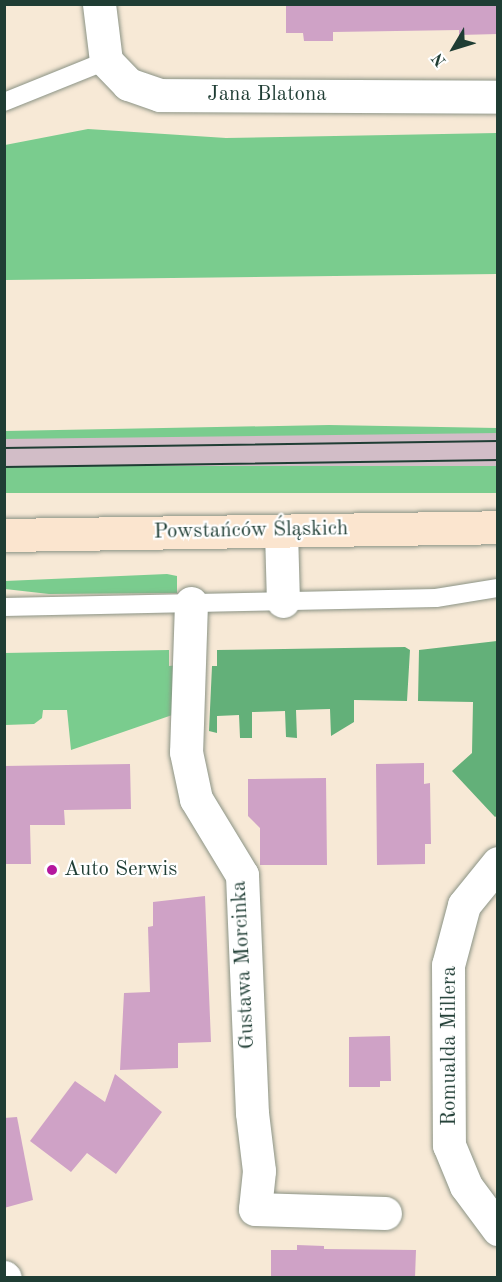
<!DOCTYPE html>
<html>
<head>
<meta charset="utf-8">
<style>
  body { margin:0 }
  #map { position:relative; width:502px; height:1282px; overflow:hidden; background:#f7e9d6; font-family:"Old Standard TT",serif }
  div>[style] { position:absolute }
  .industrial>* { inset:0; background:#d2bdc7; transform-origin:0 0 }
  .green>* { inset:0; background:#7acc8e; transform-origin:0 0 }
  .forest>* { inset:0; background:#63b079 }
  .building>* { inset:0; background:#cfa2c6 }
  .roads { filter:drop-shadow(0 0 2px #8b9385) drop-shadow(0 0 2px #8b9385) }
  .service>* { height:18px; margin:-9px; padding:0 9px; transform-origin:9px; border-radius:9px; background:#fff }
  .minor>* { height:33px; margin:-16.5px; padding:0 16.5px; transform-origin:16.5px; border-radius:16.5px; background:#fff }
  .secondary>* { height:33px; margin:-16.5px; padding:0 16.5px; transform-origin:16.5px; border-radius:16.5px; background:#fbe5cf }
  .tram>* { height:1.5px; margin:-0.75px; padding:0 0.75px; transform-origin:0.75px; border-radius:0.75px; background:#1f3d34 }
  .dots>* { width:16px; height:16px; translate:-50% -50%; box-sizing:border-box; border:3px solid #fff; border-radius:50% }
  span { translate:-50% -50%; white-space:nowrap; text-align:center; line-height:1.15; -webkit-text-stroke:4.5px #fff; paint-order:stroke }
  .street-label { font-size:21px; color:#1f3d34 }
  .poi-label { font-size:21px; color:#1f3d34 }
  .left { translate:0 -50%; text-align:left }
  .frame { position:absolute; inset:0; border:6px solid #1f3d34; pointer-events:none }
  .north { position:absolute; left:424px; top:18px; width:60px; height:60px; -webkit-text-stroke:4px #fff; paint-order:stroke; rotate:232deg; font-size:16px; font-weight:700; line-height:24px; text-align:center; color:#1f3d34 }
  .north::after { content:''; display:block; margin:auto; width:21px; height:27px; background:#1f3d34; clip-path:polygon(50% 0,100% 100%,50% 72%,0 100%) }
</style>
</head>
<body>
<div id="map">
  <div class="industrial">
    <i style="left:497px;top:433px;width:33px;height:492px;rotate:90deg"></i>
  </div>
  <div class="green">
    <i style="clip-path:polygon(88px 129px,226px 138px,497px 133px,497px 274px,5px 280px,5px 145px)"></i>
    <i style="clip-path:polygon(329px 425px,497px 428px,498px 433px,4px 439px,5px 431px)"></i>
    <i style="left:497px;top:466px;width:27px;height:492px;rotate:90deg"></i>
    <i style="clip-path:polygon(167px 574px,177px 576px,177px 593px,49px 594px,5px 589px,5px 581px)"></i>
    <i style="clip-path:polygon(169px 650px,169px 666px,179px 665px,178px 713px,71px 750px,67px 710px,43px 710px,42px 718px,34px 724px,5px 725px,4px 653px)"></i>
  </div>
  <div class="forest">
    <i style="clip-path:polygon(497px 641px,498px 815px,495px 817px,452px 771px,472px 753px,473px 702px,418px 701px,419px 650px)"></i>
    <i style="clip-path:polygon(405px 647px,410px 650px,407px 701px,354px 700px,354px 722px,331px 736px,330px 709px,296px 710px,297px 738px,286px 737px,285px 711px,252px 712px,252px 738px,240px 738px,239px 715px,217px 716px,217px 733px,209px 731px,212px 666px,217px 666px,217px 650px)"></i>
  </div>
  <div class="building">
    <i style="clip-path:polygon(286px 4px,498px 4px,498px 34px,459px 35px,459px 30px,333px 32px,333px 41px,304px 41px,303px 33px,286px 33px)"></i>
    <i style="clip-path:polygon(424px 763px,424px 784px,430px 783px,431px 844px,425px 844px,425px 864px,377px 865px,376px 764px)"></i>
    <i style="clip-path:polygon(130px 764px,131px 809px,64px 810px,65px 825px,30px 825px,31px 864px,4px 864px,4px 766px)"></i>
    <i style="clip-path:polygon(326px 778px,327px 865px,260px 865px,260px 828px,248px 816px,248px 779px)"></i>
    <i style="clip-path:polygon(205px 896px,211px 1042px,178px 1043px,178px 1068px,120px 1070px,124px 993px,150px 992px,148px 927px,153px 926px,153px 902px)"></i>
    <i style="clip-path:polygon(390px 1036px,391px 1081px,380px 1081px,380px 1087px,349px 1087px,349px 1037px)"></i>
    <i style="clip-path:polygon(115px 1074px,162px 1112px,116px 1174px,87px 1153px,71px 1172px,30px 1141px,75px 1081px,105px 1102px)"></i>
    <i style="clip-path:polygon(17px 1117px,33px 1200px,4px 1208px,4px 1118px)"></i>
    <i style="clip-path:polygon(297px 1245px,324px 1246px,324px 1249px,416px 1250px,415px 1278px,271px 1278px,271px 1250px,297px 1250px)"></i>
  </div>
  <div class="roads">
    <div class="service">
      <i style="left:4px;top:102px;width:110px;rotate:-21.9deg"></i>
      <i style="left:4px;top:607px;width:432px;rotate:-1.2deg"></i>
      <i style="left:436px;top:598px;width:63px;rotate:-9.2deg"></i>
    </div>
    <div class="minor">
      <i style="left:99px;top:4px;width:57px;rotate:83deg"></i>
      <i style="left:106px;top:61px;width:32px;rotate:46deg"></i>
      <i style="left:128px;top:84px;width:34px;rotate:19deg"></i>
      <i style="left:160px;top:95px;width:338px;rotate:0.3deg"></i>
      <i style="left:281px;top:531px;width:70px;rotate:88.4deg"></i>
      <i style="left:191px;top:603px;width:149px;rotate:91.9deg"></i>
      <i style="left:186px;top:752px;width:48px;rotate:78deg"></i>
      <i style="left:196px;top:799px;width:89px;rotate:58.8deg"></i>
      <i style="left:242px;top:875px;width:238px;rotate:87.6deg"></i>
      <i style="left:252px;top:1113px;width:58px;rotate:83.1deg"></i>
      <i style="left:259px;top:1171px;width:38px;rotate:96deg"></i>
      <i style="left:255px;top:1209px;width:130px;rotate:1.8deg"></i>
      <i style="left:498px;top:863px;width:54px;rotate:129deg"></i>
      <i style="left:464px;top:905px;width:62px;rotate:104.9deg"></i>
      <i style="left:448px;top:965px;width:180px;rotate:89.7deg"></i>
      <i style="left:449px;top:1145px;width:44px;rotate:67.5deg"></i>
      <i style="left:466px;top:1186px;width:54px;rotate:53.3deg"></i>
      <i style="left:4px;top:1277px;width:1px;rotate:45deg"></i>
    </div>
    <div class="secondary">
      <i style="left:4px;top:535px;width:494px;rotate:-0.9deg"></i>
    </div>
  </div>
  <div class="tram">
    <i style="left:4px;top:448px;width:494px;rotate:-0.8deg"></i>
    <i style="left:4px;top:467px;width:494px;rotate:-0.8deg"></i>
  </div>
  <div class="dots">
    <i style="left:52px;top:870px;background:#b5179e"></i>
  </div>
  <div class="street-label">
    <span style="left:267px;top:95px">Jana Blatona</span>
    <span style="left:251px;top:531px;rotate:-1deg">Powstańców Śląskich</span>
    <span style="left:244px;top:965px;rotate:-93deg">Gustawa Morcinka</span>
    <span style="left:450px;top:1046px;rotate:-90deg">Romualda Millera</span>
  </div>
  <div class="poi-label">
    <span class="left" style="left:64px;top:870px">Auto Serwis</span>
  </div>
  <div class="frame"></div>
  <div class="north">N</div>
</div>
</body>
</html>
